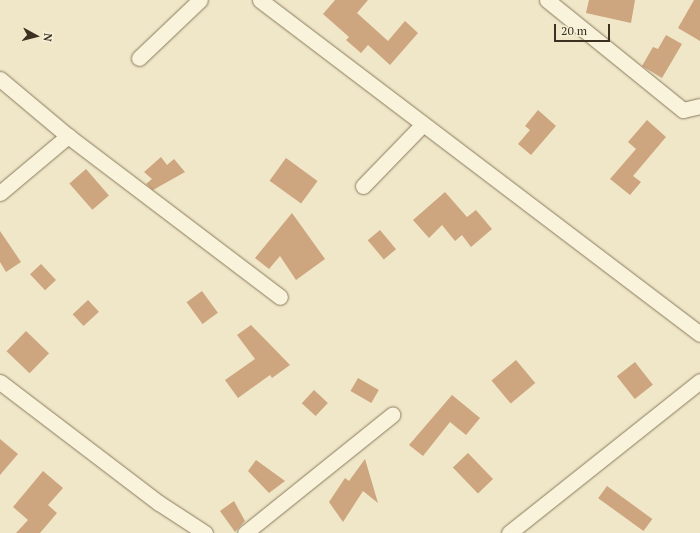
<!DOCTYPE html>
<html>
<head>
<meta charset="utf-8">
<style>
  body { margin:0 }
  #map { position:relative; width:700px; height:533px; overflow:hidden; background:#efe7c8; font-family:"PT Serif",serif }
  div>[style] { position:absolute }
  .building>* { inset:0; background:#cda57e; transform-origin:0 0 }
  .roads { filter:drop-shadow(0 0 1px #8b795d) drop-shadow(0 0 1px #8b795d) }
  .street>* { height:15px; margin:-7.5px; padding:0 7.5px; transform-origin:7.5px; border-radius:7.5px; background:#f9f3dc }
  span { translate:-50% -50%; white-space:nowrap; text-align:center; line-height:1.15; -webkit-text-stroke:3.5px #f6f0d8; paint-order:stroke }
  .north { position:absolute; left:16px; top:16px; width:40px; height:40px; -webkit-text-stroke:3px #f6f0d8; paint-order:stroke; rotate:97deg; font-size:11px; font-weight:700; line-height:16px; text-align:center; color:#3c3020 }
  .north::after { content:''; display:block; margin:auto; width:14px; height:18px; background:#3c3020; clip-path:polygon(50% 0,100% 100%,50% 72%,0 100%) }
  .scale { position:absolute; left:554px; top:24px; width:56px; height:18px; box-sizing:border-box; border:2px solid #3c3020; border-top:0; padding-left:5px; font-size:12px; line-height:14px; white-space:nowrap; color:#3c3020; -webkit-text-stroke:3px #f6f0d8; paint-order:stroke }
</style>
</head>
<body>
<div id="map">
  <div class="building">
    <i style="clip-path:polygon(335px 0,368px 0,357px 13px,388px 41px,405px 21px,418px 33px,390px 65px,368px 45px,361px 53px,346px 40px,349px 37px,323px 14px)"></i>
    <i style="clip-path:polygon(589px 0,635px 0,631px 23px,586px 13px)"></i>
    <i style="clip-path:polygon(694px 0,700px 0,700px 41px,678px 28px)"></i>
    <i style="clip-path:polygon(666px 35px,682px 44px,662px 78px,642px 66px,653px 47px,658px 49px)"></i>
    <i style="clip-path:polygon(538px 110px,556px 126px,531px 155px,518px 144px,530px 130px,525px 126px)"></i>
    <i style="clip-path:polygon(647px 120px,666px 137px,633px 176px,641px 182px,630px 195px,610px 179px,636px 149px,628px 142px)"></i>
    <i style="clip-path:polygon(161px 157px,167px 165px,174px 159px,185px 172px,153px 190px,146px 184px,152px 179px,144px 172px)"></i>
    <i style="left:286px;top:158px;width:39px;height:28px;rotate:36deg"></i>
    <i style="left:86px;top:169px;width:35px;height:22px;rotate:49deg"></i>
    <i style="clip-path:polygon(445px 192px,467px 217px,476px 210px,492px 229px,471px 247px,462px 235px,455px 241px,442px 225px,429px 238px,413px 220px)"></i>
    <i style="clip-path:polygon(292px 213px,325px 259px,296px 280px,280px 256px,269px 269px,255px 258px)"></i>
    <i style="left:380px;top:230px;width:25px;height:16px;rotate:50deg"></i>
    <i style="clip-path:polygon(0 231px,21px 262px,6px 272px,0 262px)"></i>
    <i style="left:41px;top:264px;width:22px;height:15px;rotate:47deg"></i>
    <i style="left:202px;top:291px;width:27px;height:19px;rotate:54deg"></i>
    <i style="left:88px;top:300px;width:16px;height:21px;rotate:47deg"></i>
    <i style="clip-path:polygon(251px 325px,290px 365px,272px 378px,270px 375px,238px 398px,225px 380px,255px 359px,237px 335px)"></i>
    <i style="left:26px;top:331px;width:32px;height:28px;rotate:44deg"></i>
    <i style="left:516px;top:360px;width:30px;height:32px;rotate:50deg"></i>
    <i style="left:635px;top:362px;width:29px;height:23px;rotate:52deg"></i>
    <i style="left:358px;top:378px;width:24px;height:15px;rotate:30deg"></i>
    <i style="left:314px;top:390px;width:19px;height:18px;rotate:43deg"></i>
    <i style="clip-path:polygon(452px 395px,480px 418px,466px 435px,450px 422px,423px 456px,409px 445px)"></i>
    <i style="clip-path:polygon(0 439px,18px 454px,0 475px)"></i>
    <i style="left:468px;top:453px;width:36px;height:21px;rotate:46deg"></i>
    <i style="clip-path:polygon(365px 459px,378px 503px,363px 491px,343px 522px,329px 502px,345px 478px,349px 481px)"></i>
    <i style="clip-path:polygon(256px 460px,285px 481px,269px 493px,248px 471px)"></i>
    <i style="clip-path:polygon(43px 471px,63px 488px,48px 505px,57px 513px,40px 533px,16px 533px,28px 520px,13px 507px)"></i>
    <i style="left:607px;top:486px;width:56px;height:15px;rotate:36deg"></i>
    <i style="clip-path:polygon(234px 501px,245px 521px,235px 532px,220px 511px)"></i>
  </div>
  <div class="roads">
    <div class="street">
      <i style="left:260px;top:0;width:552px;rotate:37.2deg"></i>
      <i style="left:547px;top:0;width:175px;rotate:39deg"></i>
      <i style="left:683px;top:110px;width:17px;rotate:-13deg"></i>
      <i style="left:139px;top:58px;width:84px;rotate:-43.6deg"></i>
      <i style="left:0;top:79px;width:89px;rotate:40deg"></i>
      <i style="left:68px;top:136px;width:266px;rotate:37.2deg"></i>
      <i style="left:363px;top:186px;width:86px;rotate:-45.9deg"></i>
      <i style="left:0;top:193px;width:89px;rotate:-40deg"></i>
      <i style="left:0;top:382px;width:200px;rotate:37.3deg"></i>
      <i style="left:159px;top:503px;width:55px;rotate:33.1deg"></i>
      <i style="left:245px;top:533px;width:189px;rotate:-38.8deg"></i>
      <i style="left:509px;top:533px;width:244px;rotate:-38.5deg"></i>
    </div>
  </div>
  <div class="north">N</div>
  <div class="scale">20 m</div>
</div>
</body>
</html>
